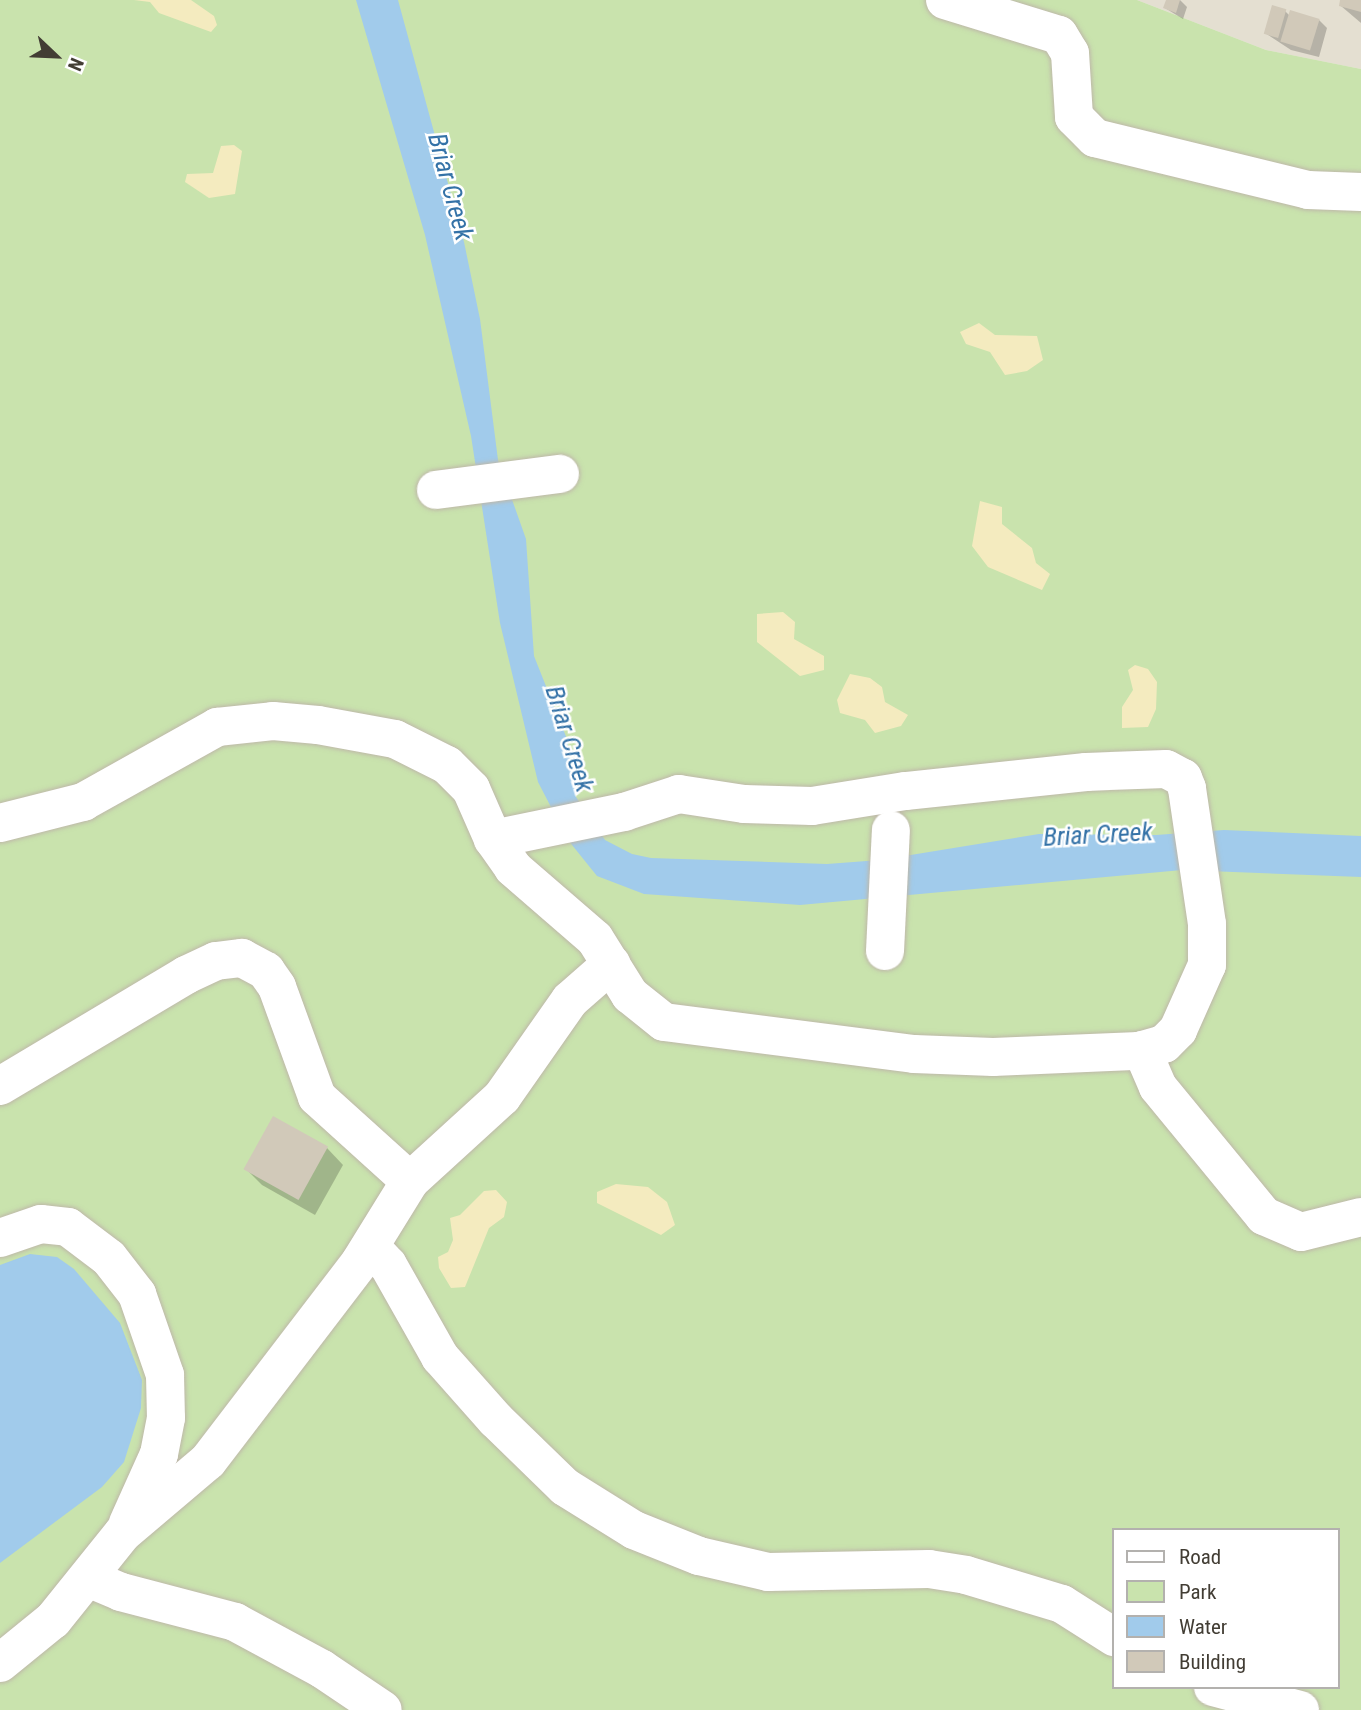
<!DOCTYPE html>
<html>
<head>
<meta charset="utf-8">
<style>
  body { margin:0 }
  #map { position:relative; width:1361px; height:1710px; overflow:hidden; background:#f0ede3; font-family:"Roboto Condensed",sans-serif }
  div>[style] { position:absolute }
  .residential>* { inset:0; background:#e4dfd1 }
  .green>* { inset:0; background:#c9e3ad }
  .sand>* { inset:0; background:#f4ebbf }
  .water>* { inset:0; background:#a1cbeb }
  .shadow>* { inset:0; background:#0003 }
  .building>* { inset:0; background:#d1c9b9; transform-origin:0 0 }
  .roads { filter:drop-shadow(0 0 2px #beb8a9) drop-shadow(0 0 2px #beb8a9) }
  .minor>* { height:38px; margin:-19px; padding:0 19px; transform-origin:19px; border-radius:19px; background:#fff }
  span { translate:-50% -50%; white-space:nowrap; text-align:center; line-height:1.15; -webkit-text-stroke:5px #fff; paint-order:stroke }
  .water-label { font-size:26px; color:#3472a7; font-style:italic }
  .legend { position:absolute; left:1112px; top:1528px; width:228px; height:161px; box-sizing:border-box; background:#fff; border:2px solid #b3b1ae; margin:0; padding:9px 12px; list-style:none; font-size:21px; color:#423d34 }
  .legend li { display:flex; align-items:center; gap:14px; height:35px }
  .legend b { width:35px; border:2px solid #b3b1ae }
  .north { position:absolute; left:21px; top:21px; width:70px; height:70px; -webkit-text-stroke:5px #fff; paint-order:stroke; rotate:113deg; font-size:19px; font-weight:700; line-height:28px; text-align:center; color:#423d34 }
  .north::after { content:''; display:block; margin:auto; width:24px; height:32px; background:#423d34; clip-path:polygon(50% 0,100% 100%,50% 72%,0 100%) }
</style>
</head>
<body>
<div id="map">
  <div class="residential">
    <i style="clip-path:polygon(1137px 0,1361px 0,1361px 69px,1266px 50px)"></i>
  </div>
  <div class="green">
    <i style="clip-path:polygon(evenodd,0 0,1137px 0,1266px 50px,1361px 69px,1361px 1710px,0 1710px,0 0,1114px 1530px,1338px 1530px,1338px 1687px,1114px 1687px,1114px 1530px)"></i>
  </div>
  <div class="sand">
    <i style="clip-path:polygon(134px 0,191px 0,214px 16px,217px 25px,211px 32px,159px 13px,150px 2px)"></i>
    <i style="clip-path:polygon(234px 145px,242px 151px,235px 194px,209px 198px,185px 182px,187px 174px,213px 173px,221px 146px)"></i>
    <i style="clip-path:polygon(979px 323px,995px 335px,1037px 336px,1043px 360px,1027px 371px,1005px 375px,990px 352px,966px 344px,960px 332px)"></i>
    <i style="clip-path:polygon(980px 501px,1002px 507px,1002px 524px,1032px 548px,1036px 563px,1050px 574px,1042px 590px,988px 567px,972px 546px)"></i>
    <i style="clip-path:polygon(783px 612px,795px 622px,794px 639px,824px 656px,824px 670px,800px 676px,757px 642px,757px 614px)"></i>
    <i style="clip-path:polygon(1135px 665px,1148px 669px,1157px 682px,1156px 709px,1148px 727px,1122px 728px,1122px 707px,1133px 690px,1128px 670px)"></i>
    <i style="clip-path:polygon(850px 674px,870px 678px,882px 687px,885px 702px,908px 715px,901px 726px,875px 733px,865px 720px,840px 713px,837px 700px)"></i>
    <i style="clip-path:polygon(616px 1184px,648px 1187px,667px 1202px,675px 1225px,661px 1235px,597px 1203px,597px 1192px)"></i>
    <i style="clip-path:polygon(496px 1190px,507px 1202px,504px 1217px,489px 1228px,465px 1287px,451px 1288px,439px 1268px,438px 1257px,448px 1252px,453px 1240px,450px 1218px,460px 1215px,484px 1191px)"></i>
  </div>
  <div class="water">
    <i style="clip-path:polygon(356px 0,398px 0,464px 242px,480px 319px,498px 460px,526px 539px,534px 656px,567px 739px,576px 797px,605px 840px,632px 854px,651px 858px,827px 864px,880px 860px,1039px 834px,1156px 835px,1224px 830px,1361px 836px,1361px 877px,1182px 870px,800px 905px,644px 894px,597px 876px,568px 840px,538px 782px,500px 623px,471px 436px,425px 235px)"></i>
    <i style="clip-path:polygon(30px 1254px,57px 1257px,74px 1269px,120px 1323px,142px 1380px,141px 1408px,124px 1462px,102px 1487px,0 1563px,0 1265px)"></i>
  </div>
  <div class="shadow">
    <i style="clip-path:polygon(1168px 0,1180px 0,1187px 7px,1183px 19px,1165px 8px)"></i>
    <i style="clip-path:polygon(1342px 0,1361px 0,1361px 23px,1341px 6px)"></i>
    <i style="clip-path:polygon(1285px 11px,1290px 16px,1319px 20px,1327px 28px,1319px 57px,1291px 50px,1265px 33px)"></i>
    <i style="clip-path:polygon(327px 1148px,343px 1165px,315px 1215px,262px 1185px,245px 1168px)"></i>
  </div>
  <div class="building">
    <i style="clip-path:polygon(1166px 0,1180px 0,1176px 13px,1163px 8px)"></i>
    <i style="clip-path:polygon(1340px 0,1361px 0,1361px 12px,1339px 6px)"></i>
    <i style="left:1272px;top:5px;width:15px;height:30px;rotate:16deg"></i>
    <i style="left:1290px;top:10px;width:31px;height:33px;rotate:17deg"></i>
    <i style="left:273px;top:1116px;width:63px;height:61px;rotate:29deg"></i>
  </div>
  <div class="roads">
    <div class="minor">
      <i style="left:945px;top:0;width:119px;rotate:17.1deg"></i>
      <i style="left:1059px;top:35px;width:21px;rotate:59deg"></i>
      <i style="left:1070px;top:53px;width:64px;rotate:86.4deg"></i>
      <i style="left:1074px;top:117px;width:30px;rotate:45deg"></i>
      <i style="left:1095px;top:138px;width:219px;rotate:13.7deg"></i>
      <i style="left:1308px;top:190px;width:53px;rotate:2.2deg"></i>
      <i style="left:436px;top:490px;width:125px;rotate:-7.4deg"></i>
      <i style="left:0;top:823px;width:86px;rotate:-14.2deg"></i>
      <i style="left:83px;top:802px;width:154px;rotate:-29.2deg"></i>
      <i style="left:217px;top:727px;width:56px;rotate:-6.1deg"></i>
      <i style="left:273px;top:721px;width:45px;rotate:5.1deg"></i>
      <i style="left:318px;top:725px;width:78px;rotate:10.3deg"></i>
      <i style="left:395px;top:739px;width:58px;rotate:26.6deg"></i>
      <i style="left:447px;top:765px;width:34px;rotate:45deg"></i>
      <i style="left:471px;top:789px;width:55px;rotate:66.3deg"></i>
      <i style="left:493px;top:839px;width:35px;rotate:55deg"></i>
      <i style="left:513px;top:868px;width:108px;rotate:40.9deg"></i>
      <i style="left:595px;top:939px;width:66px;rotate:58deg"></i>
      <i style="left:630px;top:995px;width:43px;rotate:38.5deg"></i>
      <i style="left:664px;top:1022px;width:252px;rotate:7.3deg"></i>
      <i style="left:914px;top:1054px;width:79px;rotate:2.2deg"></i>
      <i style="left:993px;top:1057px;width:146px;rotate:-2.4deg"></i>
      <i style="left:1139px;top:1051px;width:26px;rotate:-16deg"></i>
      <i style="left:1164px;top:1044px;width:20px;rotate:-45deg"></i>
      <i style="left:1178px;top:1030px;width:71px;rotate:-66deg"></i>
      <i style="left:1207px;top:965px;width:41px;rotate:-90deg"></i>
      <i style="left:1207px;top:924px;width:137px;rotate:-98.4deg"></i>
      <i style="left:1187px;top:788px;width:11px;rotate:-112deg"></i>
      <i style="left:1183px;top:778px;width:19px;rotate:-152deg"></i>
      <i style="left:1166px;top:769px;width:80px;rotate:177.9deg"></i>
      <i style="left:1086px;top:772px;width:182px;rotate:174deg"></i>
      <i style="left:905px;top:791px;width:94px;rotate:170.8deg"></i>
      <i style="left:812px;top:806px;width:68px;rotate:-178.3deg"></i>
      <i style="left:744px;top:804px;width:66px;rotate:-171.3deg"></i>
      <i style="left:679px;top:794px;width:58px;rotate:161.9deg"></i>
      <i style="left:624px;top:812px;width:134px;rotate:168.4deg"></i>
      <i style="left:885px;top:951px;width:121px;rotate:-87.2deg"></i>
      <i style="left:1142px;top:1050px;width:40px;rotate:66.6deg"></i>
      <i style="left:1158px;top:1087px;width:167px;rotate:50.6deg"></i>
      <i style="left:1264px;top:1216px;width:40px;rotate:23.4deg"></i>
      <i style="left:1301px;top:1232px;width:62px;rotate:-14deg"></i>
      <i style="left:0;top:1086px;width:217px;rotate:-30.8deg"></i>
      <i style="left:186px;top:975px;width:33px;rotate:-25deg"></i>
      <i style="left:216px;top:961px;width:26px;rotate:-7deg"></i>
      <i style="left:242px;top:958px;width:27px;rotate:28deg"></i>
      <i style="left:266px;top:971px;width:19px;rotate:55deg"></i>
      <i style="left:277px;top:987px;width:117px;rotate:70deg"></i>
      <i style="left:317px;top:1097px;width:125px;rotate:42.1deg"></i>
      <i style="left:0;top:1238px;width:43px;rotate:-18.9deg"></i>
      <i style="left:41px;top:1224px;width:27px;rotate:6deg"></i>
      <i style="left:68px;top:1227px;width:51px;rotate:37.1deg"></i>
      <i style="left:109px;top:1258px;width:46px;rotate:52.1deg"></i>
      <i style="left:137px;top:1294px;width:86px;rotate:70.9deg"></i>
      <i style="left:165px;top:1375px;width:43px;rotate:88.7deg"></i>
      <i style="left:166px;top:1418px;width:37px;rotate:101deg"></i>
      <i style="left:159px;top:1454px;width:76px;rotate:114.2deg"></i>
      <i style="left:371px;top:1247px;width:25px;rotate:47deg"></i>
      <i style="left:388px;top:1265px;width:106px;rotate:60.5deg"></i>
      <i style="left:440px;top:1357px;width:84px;rotate:48.4deg"></i>
      <i style="left:496px;top:1420px;width:96px;rotate:44.2deg"></i>
      <i style="left:565px;top:1487px;width:81px;rotate:31.9deg"></i>
      <i style="left:634px;top:1530px;width:70px;rotate:21.8deg"></i>
      <i style="left:699px;top:1556px;width:71px;rotate:13.1deg"></i>
      <i style="left:768px;top:1572px;width:161px;rotate:-1.1deg"></i>
      <i style="left:929px;top:1569px;width:37px;rotate:9deg"></i>
      <i style="left:966px;top:1575px;width:100px;rotate:16.8deg"></i>
      <i style="left:1062px;top:1604px;width:62px;rotate:32.4deg"></i>
      <i style="left:88px;top:1578px;width:36px;rotate:23deg"></i>
      <i style="left:121px;top:1592px;width:118px;rotate:14.7deg"></i>
      <i style="left:235px;top:1622px;width:99px;rotate:28.4deg"></i>
      <i style="left:322px;top:1669px;width:73px;rotate:33.9deg"></i>
      <i style="left:0;top:1663px;width:68px;rotate:-39.1deg"></i>
      <i style="left:53px;top:1620px;width:112px;rotate:-51.2deg"></i>
      <i style="left:123px;top:1533px;width:111px;rotate:-40.3deg"></i>
      <i style="left:208px;top:1461px;width:250px;rotate:-52.6deg"></i>
      <i style="left:360px;top:1262px;width:95px;rotate:-58.3deg"></i>
      <i style="left:410px;top:1181px;width:125px;rotate:-42.4deg"></i>
      <i style="left:502px;top:1097px;width:118px;rotate:-55deg"></i>
      <i style="left:570px;top:1000px;width:55px;rotate:-41.3deg"></i>
      <i style="left:1213px;top:1687px;width:90px;rotate:14.8deg"></i>
    </div>
  </div>
  <div class="water-label">
    <span style="left:450px;top:187px;rotate:75deg">Briar Creek</span>
    <span style="left:569px;top:739px;rotate:73deg">Briar Creek</span>
    <span style="left:1098px;top:835px;rotate:-3deg">Briar Creek</span>
  </div>
  <ul class="legend">
  <li><b style="height:9px;background:#fff"></b>Road</li>
  <li><b style="height:19px;background:#c9e3ad"></b>Park</li>
  <li><b style="height:19px;background:#a1cbeb"></b>Water</li>
  <li><b style="height:19px;background:#d1c9b9"></b>Building</li>
  </ul>
  <div class="north">N</div>
</div>
</body>
</html>
